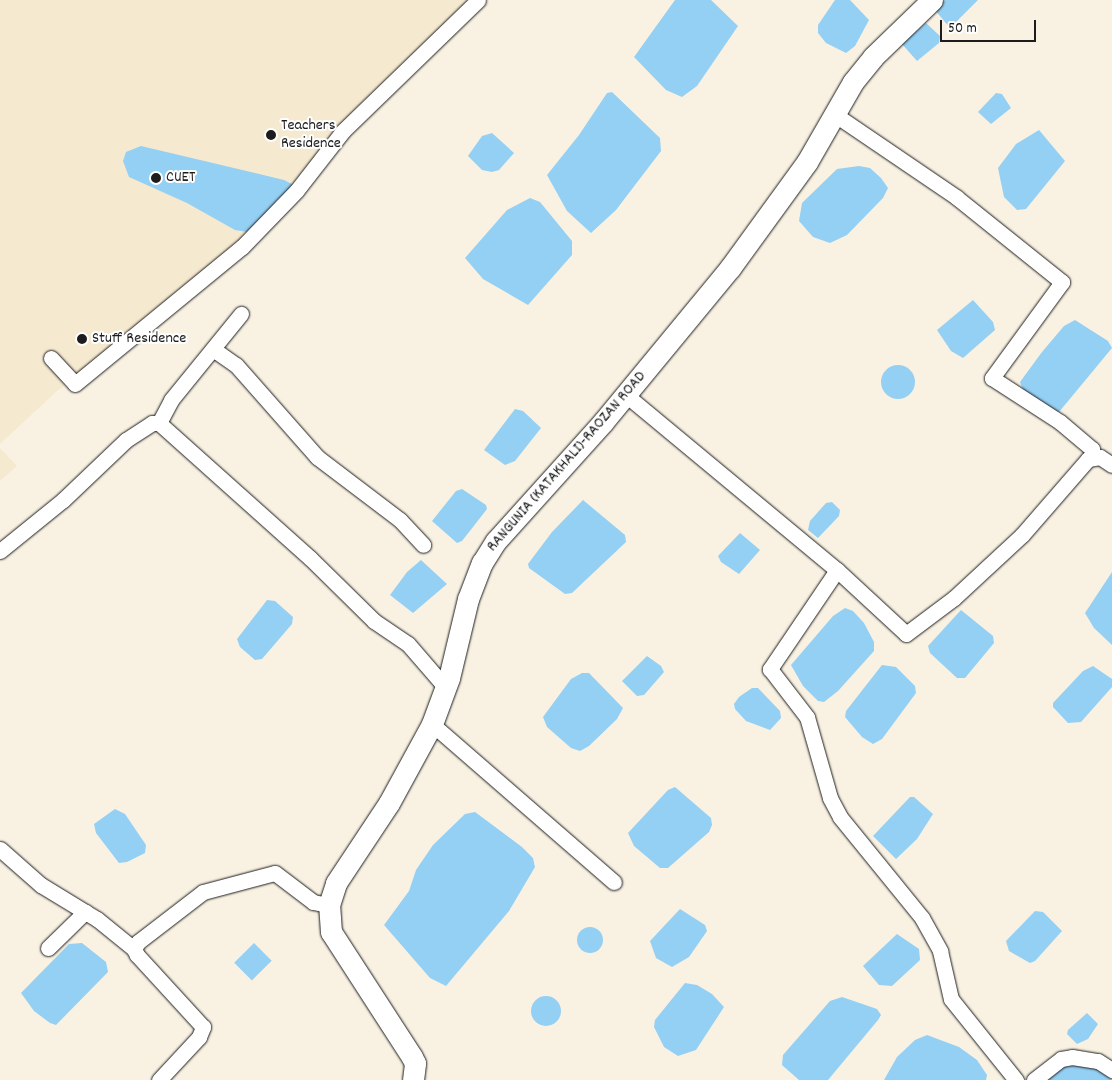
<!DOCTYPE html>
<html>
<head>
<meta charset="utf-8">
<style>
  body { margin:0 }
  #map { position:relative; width:1112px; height:1080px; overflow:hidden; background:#f9f2e3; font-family:Dekko,sans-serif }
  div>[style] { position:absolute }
  .built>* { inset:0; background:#f5e9d0 }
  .water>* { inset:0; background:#94cff4; transform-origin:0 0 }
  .round { border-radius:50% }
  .roads { filter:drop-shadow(0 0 1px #1c1c1c) drop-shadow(0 0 1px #1c1c1c) }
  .minor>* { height:15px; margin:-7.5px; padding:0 7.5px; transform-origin:7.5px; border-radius:7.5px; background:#fff }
  .secondary>* { height:21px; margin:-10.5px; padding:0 10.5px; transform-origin:10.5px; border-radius:10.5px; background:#fff }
  .dots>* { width:14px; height:14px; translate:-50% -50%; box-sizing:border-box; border:2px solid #fff; border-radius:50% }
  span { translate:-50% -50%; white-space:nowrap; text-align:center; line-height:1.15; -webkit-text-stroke:4px #fff; paint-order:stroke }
  .poi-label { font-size:16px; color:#1c1c1c }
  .left { translate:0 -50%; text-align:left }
  .street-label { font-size:16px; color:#1c1c1c }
  .scale { position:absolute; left:940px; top:20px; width:96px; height:22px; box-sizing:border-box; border:2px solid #1c1c1c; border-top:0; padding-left:6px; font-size:15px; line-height:18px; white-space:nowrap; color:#1c1c1c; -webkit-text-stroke:4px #fff; paint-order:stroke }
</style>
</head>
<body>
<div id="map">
  <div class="built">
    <i style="clip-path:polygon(0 0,484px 0,358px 121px,267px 234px,57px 391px,0 444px)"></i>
    <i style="clip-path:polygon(0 448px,17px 466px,0 481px)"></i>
  </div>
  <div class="water">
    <i style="clip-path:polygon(675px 0,711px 0,738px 26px,697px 86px,682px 97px,666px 90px,634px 57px)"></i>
    <i style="clip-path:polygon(835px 0,850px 0,869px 20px,855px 46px,846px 53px,826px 43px,818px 33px,818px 25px)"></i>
    <i style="clip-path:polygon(945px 0,978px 0,950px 28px,935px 10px)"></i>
    <i style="clip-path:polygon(926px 23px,940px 36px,939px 43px,917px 61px,902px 44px)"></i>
    <i style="clip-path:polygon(612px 92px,660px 138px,661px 151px,616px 210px,591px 233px,567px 211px,547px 175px,579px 135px,607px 93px)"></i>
    <i style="clip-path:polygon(996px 93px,1002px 94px,1011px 108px,991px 124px,978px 112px)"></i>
    <i style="clip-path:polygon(1039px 130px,1065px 161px,1026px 209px,1017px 210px,1004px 197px,998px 168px,1016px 144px)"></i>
    <i style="clip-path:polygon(492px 133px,514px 153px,499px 170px,492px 172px,482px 170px,468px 156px,482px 136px)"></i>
    <i style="clip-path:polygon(141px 146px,284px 180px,294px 185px,247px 232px,235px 230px,187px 203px,129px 177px,123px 161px,126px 152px)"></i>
    <i style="clip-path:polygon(859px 166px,870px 168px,881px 178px,888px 188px,883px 198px,847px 235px,830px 243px,813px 237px,799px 221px,802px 203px,837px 169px)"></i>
    <i style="clip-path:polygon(530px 198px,540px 202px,572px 241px,572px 255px,528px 305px,483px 279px,465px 258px,507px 210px)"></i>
    <i style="clip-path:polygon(973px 300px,993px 322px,995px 330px,963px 358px,951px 351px,937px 330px)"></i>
    <i style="clip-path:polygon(1075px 320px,1108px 341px,1112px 348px,1059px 412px,1054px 412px,1024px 393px,1020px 382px,1042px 352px,1064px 326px)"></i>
    <i class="round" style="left:881px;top:365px;width:34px;height:34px"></i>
    <i style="clip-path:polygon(515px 409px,523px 411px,541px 428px,515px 461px,505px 465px,484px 450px)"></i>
    <i style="clip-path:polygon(462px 489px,486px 505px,487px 509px,462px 541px,457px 543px,432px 521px,456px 491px)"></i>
    <i style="clip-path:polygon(583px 500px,625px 535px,626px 542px,572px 593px,565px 594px,529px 568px,528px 564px,552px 532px)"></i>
    <i style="clip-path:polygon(832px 502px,840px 510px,839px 516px,818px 538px,808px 530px,810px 521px,826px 503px)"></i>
    <i style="clip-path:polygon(740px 533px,760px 550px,739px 574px,721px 562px,718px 556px)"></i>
    <i style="clip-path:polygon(421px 560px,447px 584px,413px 613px,390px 595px,407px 572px)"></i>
    <i style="clip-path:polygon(1112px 572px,1112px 645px,1094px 628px,1085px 613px)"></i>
    <i style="clip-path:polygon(267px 600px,275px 601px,293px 617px,292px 624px,262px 659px,255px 660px,240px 647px,237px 639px)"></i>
    <i style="clip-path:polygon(845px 608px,853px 611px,864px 623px,874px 642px,874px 651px,838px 691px,824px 702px,818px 701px,803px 686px,791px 665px,833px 616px)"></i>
    <i style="clip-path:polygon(961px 610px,993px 636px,994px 643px,965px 678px,957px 678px,930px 653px,928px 646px)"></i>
    <i style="clip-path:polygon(647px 656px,661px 666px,664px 672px,644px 695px,637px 696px,622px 681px)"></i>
    <i style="clip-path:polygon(882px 665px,896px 667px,915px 686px,916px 693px,882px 739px,873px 744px,862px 737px,845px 717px,846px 711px)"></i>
    <i style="clip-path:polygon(1093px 666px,1112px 679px,1112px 687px,1081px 722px,1068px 723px,1053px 707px,1053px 703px,1083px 671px)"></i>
    <i style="clip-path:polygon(582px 673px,589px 673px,623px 708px,617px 719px,589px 746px,580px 751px,571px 748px,547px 727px,543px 717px,571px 679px)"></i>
    <i style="clip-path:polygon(752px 688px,758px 688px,780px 711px,781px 718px,770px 730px,746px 721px,735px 709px,734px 704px,739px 697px)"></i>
    <i style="clip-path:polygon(675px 787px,711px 818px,712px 825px,709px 832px,668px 868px,660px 868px,634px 846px,628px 833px,668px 790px)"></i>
    <i style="clip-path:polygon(910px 797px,914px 797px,933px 814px,917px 839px,896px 859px,873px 836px)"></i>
    <i style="clip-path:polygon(115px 809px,125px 814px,146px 845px,145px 853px,127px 862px,119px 863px,96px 833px,94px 824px)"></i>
    <i style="clip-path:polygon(475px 812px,522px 847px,533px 858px,535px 867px,509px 911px,446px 986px,430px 978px,384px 925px,409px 891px,416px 870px,433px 845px,465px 814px)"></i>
    <i style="clip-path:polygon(680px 909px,705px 925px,707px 931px,689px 957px,672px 967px,656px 958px,650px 941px)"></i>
    <i style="clip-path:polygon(1035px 911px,1043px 912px,1062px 931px,1035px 961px,1030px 963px,1009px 951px,1006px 941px)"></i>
    <i class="round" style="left:577px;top:927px;width:26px;height:26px"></i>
    <i style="clip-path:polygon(897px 934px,919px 949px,920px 960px,892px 986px,879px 985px,863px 966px)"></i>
    <i style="clip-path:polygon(82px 943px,106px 962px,108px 972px,56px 1025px,50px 1023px,34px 1011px,21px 993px,69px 944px)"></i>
    <i style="left:254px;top:943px;width:25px;height:28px;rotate:45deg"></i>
    <i style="clip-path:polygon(685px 983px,697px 985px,712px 994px,724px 1007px,696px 1050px,678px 1056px,664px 1047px,654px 1027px,655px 1020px)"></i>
    <i class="round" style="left:531px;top:996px;width:30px;height:30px"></i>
    <i style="clip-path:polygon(842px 997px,877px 1009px,881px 1015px,878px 1020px,828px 1080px,799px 1080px,782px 1065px,783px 1055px,830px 1001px)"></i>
    <i style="clip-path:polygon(1087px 1013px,1098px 1024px,1088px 1039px,1077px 1044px,1067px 1034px,1068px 1030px)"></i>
    <i style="clip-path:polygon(927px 1035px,959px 1047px,977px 1060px,987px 1075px,986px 1080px,884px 1080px,897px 1057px,915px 1040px)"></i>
    <i style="clip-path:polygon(1065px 1064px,1097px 1067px,1112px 1080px,1040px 1080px)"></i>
  </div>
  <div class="roads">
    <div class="minor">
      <i style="left:834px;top:114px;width:148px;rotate:34.2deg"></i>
      <i style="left:956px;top:197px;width:136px;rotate:38.7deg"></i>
      <i style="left:1062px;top:282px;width:119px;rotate:126.1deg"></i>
      <i style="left:992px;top:378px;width:81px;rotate:32.9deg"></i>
      <i style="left:1060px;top:422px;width:42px;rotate:40.2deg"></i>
      <i style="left:1092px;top:449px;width:8px;rotate:83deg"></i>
      <i style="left:213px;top:349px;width:28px;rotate:35deg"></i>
      <i style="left:236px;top:365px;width:123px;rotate:48.6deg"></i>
      <i style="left:317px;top:457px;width:104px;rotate:37.2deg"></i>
      <i style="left:400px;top:520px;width:34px;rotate:47deg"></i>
      <i style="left:51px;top:358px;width:35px;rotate:47deg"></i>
      <i style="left:75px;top:384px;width:216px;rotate:-39.4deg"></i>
      <i style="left:242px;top:247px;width:79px;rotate:-46deg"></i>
      <i style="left:297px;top:190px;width:75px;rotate:-52.1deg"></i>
      <i style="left:343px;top:131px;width:188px;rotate:-44.1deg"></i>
      <i style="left:626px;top:395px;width:274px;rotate:39.7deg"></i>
      <i style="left:837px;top:570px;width:94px;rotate:42.8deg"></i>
      <i style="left:906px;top:634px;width:60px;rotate:-36.9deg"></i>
      <i style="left:954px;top:598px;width:93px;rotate:-42.8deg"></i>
      <i style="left:1022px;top:535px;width:101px;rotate:-49deg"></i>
      <i style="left:1088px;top:459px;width:12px;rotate:-9deg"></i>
      <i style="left:1100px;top:457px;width:14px;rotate:34deg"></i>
      <i style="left:159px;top:423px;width:26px;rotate:-62deg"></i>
      <i style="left:171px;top:400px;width:111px;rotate:-50.9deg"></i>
      <i style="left:0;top:551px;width:81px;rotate:-39deg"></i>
      <i style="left:63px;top:500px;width:87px;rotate:-43.6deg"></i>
      <i style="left:126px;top:440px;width:31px;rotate:-33deg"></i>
      <i style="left:152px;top:423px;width:7px"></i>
      <i style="left:159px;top:423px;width:203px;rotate:41.8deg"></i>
      <i style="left:310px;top:558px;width:90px;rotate:44.5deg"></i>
      <i style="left:374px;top:621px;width:41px;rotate:34.1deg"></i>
      <i style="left:408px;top:644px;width:58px;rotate:49.2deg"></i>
      <i style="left:837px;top:570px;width:120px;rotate:124.1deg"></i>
      <i style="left:770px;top:669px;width:61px;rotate:52.4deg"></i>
      <i style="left:807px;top:717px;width:84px;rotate:74.1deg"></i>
      <i style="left:830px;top:798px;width:21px;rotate:62deg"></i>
      <i style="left:840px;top:817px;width:130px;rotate:50.9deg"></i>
      <i style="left:922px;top:918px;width:38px;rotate:61deg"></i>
      <i style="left:940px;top:951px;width:49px;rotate:77.1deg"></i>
      <i style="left:951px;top:999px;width:104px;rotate:51.3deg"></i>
      <i style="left:432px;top:724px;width:241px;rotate:41deg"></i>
      <i style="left:0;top:849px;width:55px;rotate:41.3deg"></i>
      <i style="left:41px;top:885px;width:66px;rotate:31.3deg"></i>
      <i style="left:97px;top:919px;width:48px;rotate:39deg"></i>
      <i style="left:48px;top:948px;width:52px;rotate:-44.2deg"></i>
      <i style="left:159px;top:1080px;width:59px;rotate:-47.1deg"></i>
      <i style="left:199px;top:1037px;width:11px;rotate:-68deg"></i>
      <i style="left:203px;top:1027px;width:98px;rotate:-132.5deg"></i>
      <i style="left:137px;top:955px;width:7px;rotate:-117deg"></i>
      <i style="left:134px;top:949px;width:8px;rotate:-60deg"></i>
      <i style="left:138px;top:942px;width:82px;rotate:-37.6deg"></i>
      <i style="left:203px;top:892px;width:74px;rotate:-14.8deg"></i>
      <i style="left:275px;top:873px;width:48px;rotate:37.3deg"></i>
      <i style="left:313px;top:902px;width:16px;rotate:11deg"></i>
      <i style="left:1034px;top:1080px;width:34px;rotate:-38deg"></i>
      <i style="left:1061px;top:1059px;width:11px;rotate:-10deg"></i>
      <i style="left:1072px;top:1057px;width:26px;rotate:9deg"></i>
      <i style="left:1098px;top:1061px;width:17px;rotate:33deg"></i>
    </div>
    <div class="secondary">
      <i style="left:413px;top:1080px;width:17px;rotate:-83deg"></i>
      <i style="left:415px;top:1063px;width:7px;rotate:-117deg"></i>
      <i style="left:412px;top:1057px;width:149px;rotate:-122.9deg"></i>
      <i style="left:331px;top:932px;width:27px;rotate:-94deg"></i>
      <i style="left:329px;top:905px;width:23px;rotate:-72deg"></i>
      <i style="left:336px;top:883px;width:96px;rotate:-56.5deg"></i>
      <i style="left:389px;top:803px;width:90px;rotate:-61.4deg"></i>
      <i style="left:432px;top:724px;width:49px;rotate:-69.7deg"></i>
      <i style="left:449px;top:678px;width:81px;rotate:-76.5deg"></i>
      <i style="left:468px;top:599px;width:39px;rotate:-69deg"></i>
      <i style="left:482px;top:563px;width:26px;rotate:-58deg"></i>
      <i style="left:496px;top:541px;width:160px;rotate:-48deg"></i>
      <i style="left:603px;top:422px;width:200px;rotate:-50.5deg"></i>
      <i style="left:730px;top:268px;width:131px;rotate:-54deg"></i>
      <i style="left:807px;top:162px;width:92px;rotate:-60.1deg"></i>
      <i style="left:853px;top:82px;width:32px;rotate:-51deg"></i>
      <i style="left:873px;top:57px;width:82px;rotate:-44deg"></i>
    </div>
  </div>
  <div class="dots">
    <i style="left:271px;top:135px;background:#1c1c1c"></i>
    <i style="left:156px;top:178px;background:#1c1c1c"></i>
    <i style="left:82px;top:339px;background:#1c1c1c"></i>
  </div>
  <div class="poi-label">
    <span class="left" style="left:281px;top:135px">Teachers<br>Residence</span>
    <span class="left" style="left:166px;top:178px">CUET</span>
    <span class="left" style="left:92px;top:339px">Stuff Residence</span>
  </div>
  <div class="street-label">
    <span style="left:567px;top:462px;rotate:-49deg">RANGUNIA (KATAKHALI)-RAOZAN ROAD</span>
  </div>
  <div class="scale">50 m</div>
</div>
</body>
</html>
